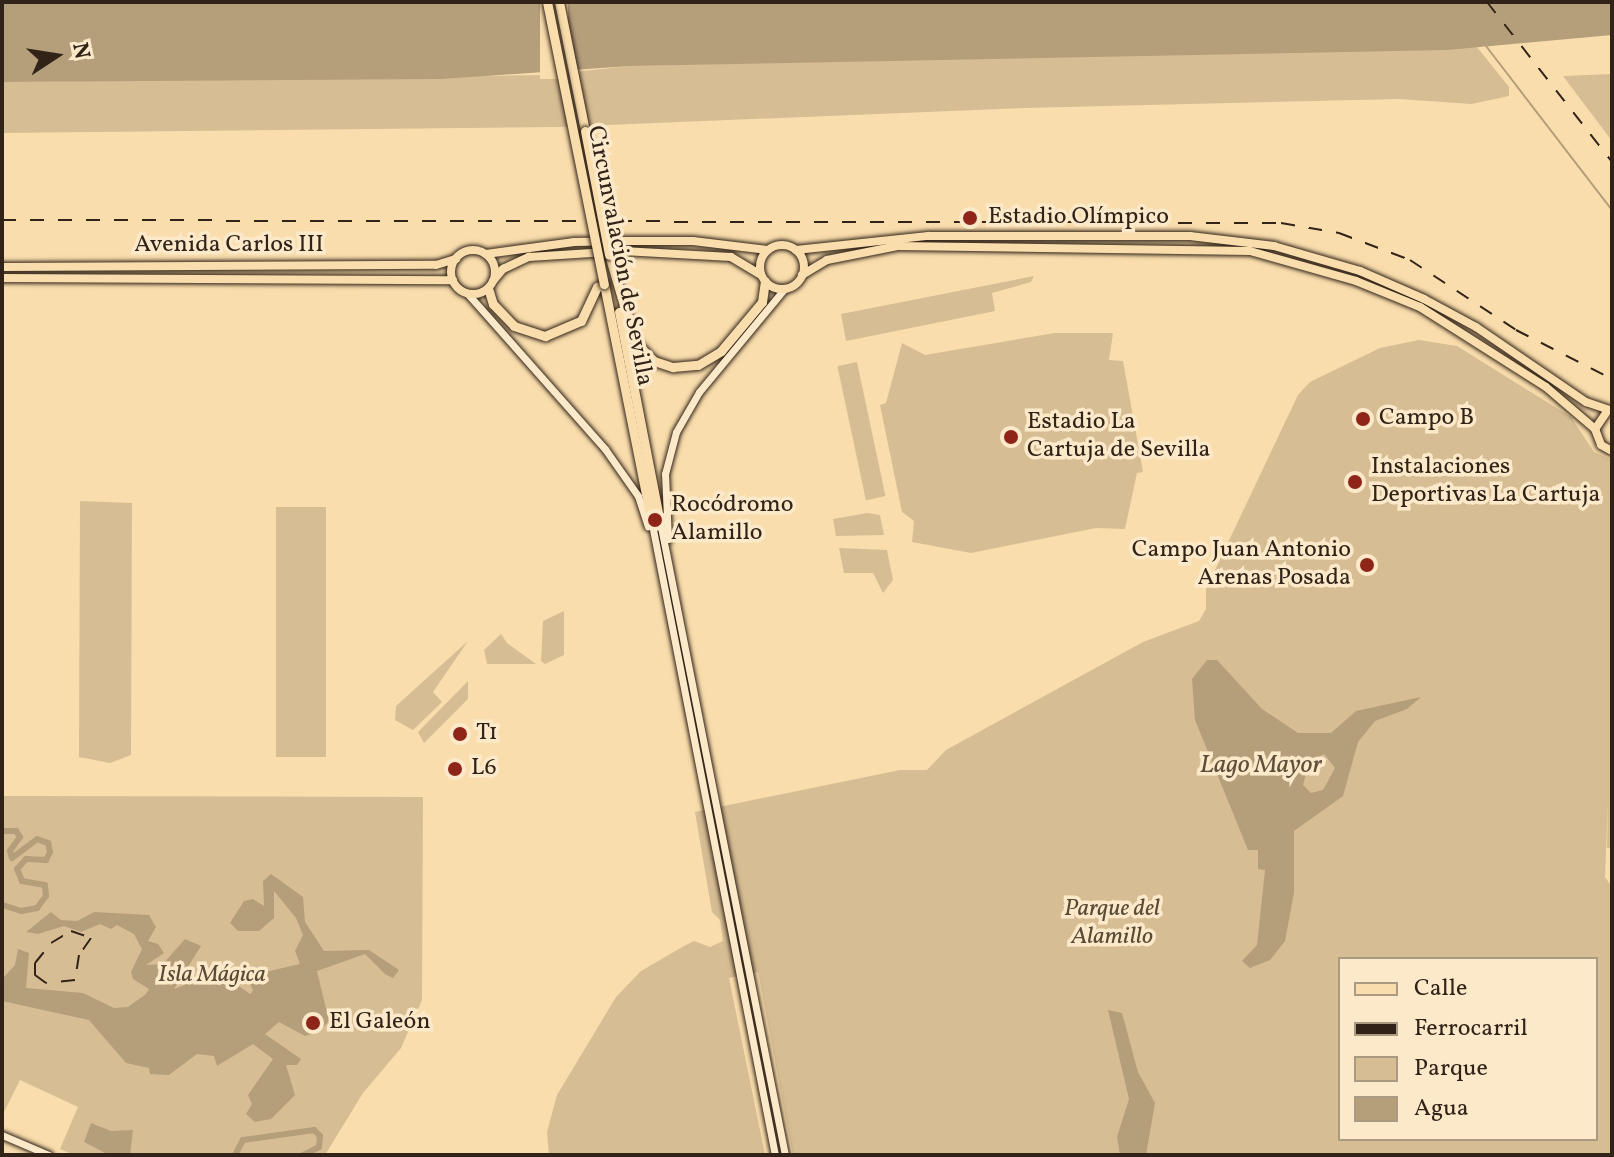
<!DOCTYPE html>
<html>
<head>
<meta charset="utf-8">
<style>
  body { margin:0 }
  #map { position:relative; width:1614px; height:1157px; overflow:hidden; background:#f9ddad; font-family:Vollkorn,serif }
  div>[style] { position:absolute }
  .green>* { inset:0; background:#d7bd94; transform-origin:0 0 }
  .water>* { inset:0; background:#b59e7a }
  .pier>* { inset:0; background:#f9ddad; transform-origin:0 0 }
  .stream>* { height:2px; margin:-1px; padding:0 1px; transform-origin:1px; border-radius:1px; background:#b59e7a }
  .canal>* { height:6px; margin:-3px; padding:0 3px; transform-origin:3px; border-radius:3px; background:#b59e7a }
  .roads { filter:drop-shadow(0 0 2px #312317) drop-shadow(0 0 2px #312317) }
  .secondary>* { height:7px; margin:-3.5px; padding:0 3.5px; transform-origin:3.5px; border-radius:3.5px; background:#fbe9ca }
  .primary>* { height:8px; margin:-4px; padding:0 4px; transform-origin:4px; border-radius:4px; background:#f9ddad }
  .trunk>* { height:8px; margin:-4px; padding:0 4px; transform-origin:4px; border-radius:4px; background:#f9ddad }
  .trunk>.ring { margin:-4px; padding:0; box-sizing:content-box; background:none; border:8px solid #f9ddad; border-radius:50% }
  .motorway>* { height:9px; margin:-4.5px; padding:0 4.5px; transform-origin:4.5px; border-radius:4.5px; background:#f9ddad }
  .rail>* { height:2px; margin-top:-1px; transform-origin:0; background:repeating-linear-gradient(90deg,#312317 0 14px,transparent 0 28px) }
  .bridges { filter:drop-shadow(0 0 2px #312317) drop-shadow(0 0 2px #312317) }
  .motorway-bridge>* { height:9px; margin:-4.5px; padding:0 4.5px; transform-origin:4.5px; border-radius:4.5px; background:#f9ddad }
  .dots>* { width:22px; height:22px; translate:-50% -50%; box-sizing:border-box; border:4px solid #fbe9ca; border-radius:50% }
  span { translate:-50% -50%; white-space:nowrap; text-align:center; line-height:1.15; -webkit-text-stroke:7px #fbe9ca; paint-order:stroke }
  .poi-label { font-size:24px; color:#312317 }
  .left { translate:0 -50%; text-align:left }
  .right { translate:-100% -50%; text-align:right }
  .street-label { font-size:24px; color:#312317 }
  .park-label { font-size:24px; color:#5a4a36; font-style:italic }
  .water-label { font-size:26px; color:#5f4e3a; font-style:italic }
  .frame { position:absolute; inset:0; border:4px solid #312317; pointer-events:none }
  .legend { position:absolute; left:1338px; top:957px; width:260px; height:184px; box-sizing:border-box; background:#fbe9ca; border:2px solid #aa9a82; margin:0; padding:10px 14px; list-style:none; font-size:24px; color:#312317 }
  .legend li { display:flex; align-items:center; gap:16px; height:40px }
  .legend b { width:40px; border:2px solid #aa9a82 }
  .north { position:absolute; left:16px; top:16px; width:80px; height:80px; -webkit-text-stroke:6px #fbe9ca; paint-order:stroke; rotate:78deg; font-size:22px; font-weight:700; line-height:32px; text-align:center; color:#312317 }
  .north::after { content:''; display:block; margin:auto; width:28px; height:36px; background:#312317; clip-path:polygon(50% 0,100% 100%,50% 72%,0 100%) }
</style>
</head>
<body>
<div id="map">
  <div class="green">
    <i style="clip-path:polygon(1477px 47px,1509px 87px,1509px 96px,1471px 104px,1399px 99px,1024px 108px,558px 127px,2px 133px,2px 82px,545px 75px,630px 66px)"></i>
    <i style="clip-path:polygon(1612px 74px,1612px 141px,1563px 76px)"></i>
    <i style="clip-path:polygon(1034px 276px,1031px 282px,992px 293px,995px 311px,846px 341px,841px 314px)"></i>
    <i style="clip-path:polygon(1055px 333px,1113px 333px,1109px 360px,1123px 361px,1143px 472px,1137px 473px,1125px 529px,1096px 528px,971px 553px,912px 542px,914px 521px,902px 512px,880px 405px,886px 403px,902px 343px,925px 355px)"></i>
    <i style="clip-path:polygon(evenodd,1419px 340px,1457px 346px,1571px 417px,1594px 452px,1612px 460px,1612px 848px,1607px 848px,1608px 801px,1605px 877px,1612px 887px,1612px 1155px,793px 1155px,758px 972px,729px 978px,765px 1155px,549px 1155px,547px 1132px,557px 1095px,616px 997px,641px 971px,684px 946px,694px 941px,710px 947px,723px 941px,720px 920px,712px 912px,695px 812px,900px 770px,927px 770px,946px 750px,1143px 642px,1199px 621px,1206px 609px,1206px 589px,1298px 395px,1310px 382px,1380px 348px,1419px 340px,1340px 959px,1596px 959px,1596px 1139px,1340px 1139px,1340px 959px)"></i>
    <i style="left:857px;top:362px;width:137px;height:20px;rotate:78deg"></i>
    <i style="clip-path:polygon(80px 501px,132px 503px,131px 755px,110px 763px,79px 757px)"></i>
    <i style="left:276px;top:507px;width:50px;height:250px"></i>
    <i style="clip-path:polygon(867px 513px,880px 515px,884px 535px,836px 536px,833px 519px)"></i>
    <i style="clip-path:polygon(839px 548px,887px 550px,893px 580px,883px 593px,873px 573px,844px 573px)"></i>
    <i style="clip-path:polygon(564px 611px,564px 655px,545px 664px,541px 661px,543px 621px)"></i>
    <i style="clip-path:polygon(501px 634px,507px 643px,536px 664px,487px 664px,484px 650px)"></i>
    <i style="clip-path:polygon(468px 641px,433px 692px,442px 702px,413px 730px,395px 720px,396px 706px)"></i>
    <i style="clip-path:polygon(468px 681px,468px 699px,424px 743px,418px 732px)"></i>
    <i style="clip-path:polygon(2px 796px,423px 797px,422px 1000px,401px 1048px,363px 1093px,325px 1155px,74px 1155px,60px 1149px,78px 1107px,20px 1080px,2px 1116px)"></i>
  </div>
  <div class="water">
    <i style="clip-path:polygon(2px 2px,1612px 2px,1612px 35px,1447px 50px,630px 66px,441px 79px,2px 82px)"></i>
    <i style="clip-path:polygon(evenodd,1207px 660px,1217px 660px,1262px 709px,1298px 733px,1331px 733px,1356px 711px,1421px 697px,1407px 709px,1375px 721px,1358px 742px,1343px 796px,1294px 831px,1294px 893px,1285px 941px,1270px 960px,1250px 968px,1242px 961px,1257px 945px,1265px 870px,1258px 869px,1258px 850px,1248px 850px,1195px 720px,1192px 679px,1207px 660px,1324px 754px,1335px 768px,1323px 790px,1311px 793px,1303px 785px,1309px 763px,1324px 754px)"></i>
    <i style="clip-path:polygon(271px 874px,303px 897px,305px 922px,324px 951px,369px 950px,399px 970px,393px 978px,385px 974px,365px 954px,317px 971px,329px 1021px,319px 1032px,305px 1036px,279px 1022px,265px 1034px,301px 1059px,297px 1065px,286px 1065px,295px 1095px,271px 1119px,255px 1122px,246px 1114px,252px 1104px,248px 1095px,273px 1059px,253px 1044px,217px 1066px,214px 1056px,197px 1054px,169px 1075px,150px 1074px,149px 1068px,126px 1063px,89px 1020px,2px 1001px,2px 979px,15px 965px,18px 949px,29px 953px,26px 988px,83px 993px,114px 1008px,128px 1007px,146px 994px,149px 989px,133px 979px,131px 972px,142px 949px,134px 934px,117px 925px,111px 929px,100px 924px,81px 932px,64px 926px,38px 934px,26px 932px,51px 912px,61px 920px,77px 921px,94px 912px,149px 915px,156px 927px,148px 941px,158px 944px,164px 953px,146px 965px,163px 964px,185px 939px,201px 946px,174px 989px,210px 975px,228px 978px,250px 994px,253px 991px,247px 976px,300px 964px,295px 951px,303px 935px,296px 918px,274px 891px,274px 918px,259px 931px,238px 931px,230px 923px,244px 901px,253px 899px,264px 906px,263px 881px)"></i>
    <i style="clip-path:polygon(1108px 1010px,1122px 1013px,1138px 1072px,1155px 1103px,1146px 1155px,1120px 1155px,1117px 1137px,1129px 1099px)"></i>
    <i style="clip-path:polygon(91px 1123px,111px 1131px,133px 1130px,130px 1155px,109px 1155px,84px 1142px)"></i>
  </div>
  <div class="pier">
    <i style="left:540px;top:2px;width:28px;height:77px"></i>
  </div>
  <div class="stream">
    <i style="left:1486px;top:46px;width:207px;rotate:52.5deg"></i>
  </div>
  <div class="canal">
    <i style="left:2px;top:831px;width:14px"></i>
    <i style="left:16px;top:831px;width:7px;rotate:56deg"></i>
    <i style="left:20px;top:837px;width:17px;rotate:126deg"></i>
    <i style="left:10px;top:851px;width:7px;rotate:74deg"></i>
    <i style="left:12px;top:858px;width:31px;rotate:-37deg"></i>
    <i style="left:37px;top:839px;width:12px;rotate:20deg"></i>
    <i style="left:48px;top:843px;width:9px;rotate:77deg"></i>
    <i style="left:50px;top:852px;width:9px;rotate:117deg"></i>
    <i style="left:46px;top:860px;width:20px;rotate:-177deg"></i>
    <i style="left:26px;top:859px;width:13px;rotate:132deg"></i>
    <i style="left:17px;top:869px;width:13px;rotate:67deg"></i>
    <i style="left:22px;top:881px;width:23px;rotate:10deg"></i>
    <i style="left:45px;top:885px;width:11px;rotate:85deg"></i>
    <i style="left:46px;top:896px;width:15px;rotate:127deg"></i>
    <i style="left:37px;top:908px;width:16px;rotate:169deg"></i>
    <i style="left:21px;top:911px;width:20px;rotate:-162deg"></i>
    <i style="left:235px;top:1155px;width:17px;rotate:-62deg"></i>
    <i style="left:243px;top:1140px;width:72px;rotate:-8deg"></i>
    <i style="left:314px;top:1130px;width:8px;rotate:45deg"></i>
    <i style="left:320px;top:1136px;width:11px;rotate:95deg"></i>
    <i style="left:319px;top:1147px;width:18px;rotate:153deg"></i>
  </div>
  <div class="roads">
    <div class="secondary">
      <i style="left:467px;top:293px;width:208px;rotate:48.5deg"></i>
      <i style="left:605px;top:449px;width:57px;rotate:54.9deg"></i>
      <i style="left:638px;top:496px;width:32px;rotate:72deg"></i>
      <i style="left:659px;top:517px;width:650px;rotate:78.83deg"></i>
      <i style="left:651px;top:519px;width:648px;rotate:78.97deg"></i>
      <i style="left:668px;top:539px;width:65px;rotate:-92.6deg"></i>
      <i style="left:665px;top:474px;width:43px;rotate:-75.3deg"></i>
      <i style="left:676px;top:432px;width:46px;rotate:-60.1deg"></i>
      <i style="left:699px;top:392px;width:135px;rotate:-50.4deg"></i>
      <i style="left:2px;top:1135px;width:51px;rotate:23.1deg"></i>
    </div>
    <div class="primary">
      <i style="left:2px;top:267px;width:434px;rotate:-0.3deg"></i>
      <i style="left:436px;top:265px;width:21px;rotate:-17deg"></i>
      <i style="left:2px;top:278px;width:451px;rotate:0.3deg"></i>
    </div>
    <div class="trunk">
      <i class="ring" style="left:760px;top:245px;width:36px;height:36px"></i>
      <i style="left:796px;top:250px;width:133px;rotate:-6.1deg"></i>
      <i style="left:928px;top:236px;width:262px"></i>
      <i style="left:1190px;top:236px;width:85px;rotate:6.8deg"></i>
      <i style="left:1274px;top:246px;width:90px;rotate:16.2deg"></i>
      <i style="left:1360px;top:271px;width:70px;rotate:23.6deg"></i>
      <i style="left:1424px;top:299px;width:59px;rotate:28.3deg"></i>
      <i style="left:1476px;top:327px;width:133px;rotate:34.3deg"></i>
      <i style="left:1586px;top:402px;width:24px;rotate:19deg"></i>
      <i class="ring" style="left:451px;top:250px;width:36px;height:36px"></i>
      <i style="left:486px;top:254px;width:89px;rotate:-7.8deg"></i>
      <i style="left:574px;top:242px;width:53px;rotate:-1.1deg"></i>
      <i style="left:627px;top:241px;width:66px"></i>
      <i style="left:693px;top:241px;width:75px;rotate:6.9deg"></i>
      <i style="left:802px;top:275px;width:29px;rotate:-31deg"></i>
      <i style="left:827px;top:260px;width:72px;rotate:-11.2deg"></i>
      <i style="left:898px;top:246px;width:352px;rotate:0.8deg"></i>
      <i style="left:1250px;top:251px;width:110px;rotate:15.8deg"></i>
      <i style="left:1356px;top:281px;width:69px;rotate:22.1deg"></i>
      <i style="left:1420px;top:307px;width:149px;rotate:32.4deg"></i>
      <i style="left:1546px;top:387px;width:65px;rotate:40.6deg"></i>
      <i style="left:493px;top:281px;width:16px;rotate:-50deg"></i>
      <i style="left:503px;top:269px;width:29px;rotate:-25deg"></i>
      <i style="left:529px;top:257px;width:94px;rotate:-3.7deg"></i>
      <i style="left:623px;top:251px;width:108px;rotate:3.2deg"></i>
      <i style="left:731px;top:257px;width:35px;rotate:31deg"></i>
      <i style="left:1608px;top:410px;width:23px;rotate:124deg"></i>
      <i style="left:1595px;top:429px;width:17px;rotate:69deg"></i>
      <i style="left:1601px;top:445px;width:13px;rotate:29deg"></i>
    </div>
    <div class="motorway">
      <i style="left:559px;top:2px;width:132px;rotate:78.6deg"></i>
      <i style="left:609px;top:255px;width:91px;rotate:73.4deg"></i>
      <i style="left:635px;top:342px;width:27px;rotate:45deg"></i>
      <i style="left:654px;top:361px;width:20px;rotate:18deg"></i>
      <i style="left:673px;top:367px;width:25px;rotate:-5deg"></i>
      <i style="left:698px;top:365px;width:27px;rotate:-31deg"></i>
      <i style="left:721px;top:351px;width:64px;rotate:-50.1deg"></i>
      <i style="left:762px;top:302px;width:21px;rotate:-82deg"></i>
      <i style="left:604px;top:284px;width:240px;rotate:78.7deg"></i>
      <i style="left:488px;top:288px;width:17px;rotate:73deg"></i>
      <i style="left:493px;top:304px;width:30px;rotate:46deg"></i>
      <i style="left:514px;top:326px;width:33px;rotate:18deg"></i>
      <i style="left:545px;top:336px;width:39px;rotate:-23deg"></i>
      <i style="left:581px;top:321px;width:38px;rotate:-65deg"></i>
      <i style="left:619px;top:312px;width:209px;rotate:79deg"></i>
    </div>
  </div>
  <div class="rail">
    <i style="left:1487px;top:2px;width:203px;rotate:52deg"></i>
    <i style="left:2px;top:220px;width:1279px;rotate:0.13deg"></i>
    <i style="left:1281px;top:223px;width:59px;rotate:9.8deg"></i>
    <i style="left:1339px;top:233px;width:76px;rotate:20.8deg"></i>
    <i style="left:1410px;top:260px;width:127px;rotate:33.4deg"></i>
    <i style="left:1516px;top:330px;width:108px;rotate:27deg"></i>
    <i style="left:71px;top:931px;width:21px;rotate:19deg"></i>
    <i style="left:91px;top:938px;width:21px;rotate:125deg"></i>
    <i style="left:79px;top:955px;width:25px;rotate:99deg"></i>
    <i style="left:75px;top:980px;width:29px;rotate:174deg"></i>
    <i style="left:46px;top:983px;width:14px;rotate:-144deg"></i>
    <i style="left:35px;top:975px;width:12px;rotate:-90deg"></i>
    <i style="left:35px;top:963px;width:26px;rotate:-51deg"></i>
    <i style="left:51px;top:943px;width:23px;rotate:-31deg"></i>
  </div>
  <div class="bridges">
    <div class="motorway-bridge">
      <i style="left:547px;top:2px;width:288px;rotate:78.6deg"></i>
      <i style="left:585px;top:131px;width:126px;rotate:79deg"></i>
    </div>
  </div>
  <div class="dots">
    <i style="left:970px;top:218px;background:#8f2418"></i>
    <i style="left:1363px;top:419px;background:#8f2418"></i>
    <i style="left:1011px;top:437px;background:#8f2418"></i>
    <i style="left:1355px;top:482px;background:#8f2418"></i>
    <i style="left:655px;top:520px;background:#8f2418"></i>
    <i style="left:1367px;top:565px;background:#8f2418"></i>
    <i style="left:460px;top:734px;background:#8f2418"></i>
    <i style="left:455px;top:769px;background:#8f2418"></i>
    <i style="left:313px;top:1023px;background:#8f2418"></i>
  </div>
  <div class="poi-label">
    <span class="left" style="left:988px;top:218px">Estadio Olímpico</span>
    <span class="left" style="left:1379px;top:419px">Campo B</span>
    <span class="left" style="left:1027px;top:437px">Estadio La<br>Cartuja de Sevilla</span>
    <span class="left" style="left:1371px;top:482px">Instalaciones<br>Deportivas La Cartuja</span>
    <span class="left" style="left:671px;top:520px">Rocódromo<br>Alamillo</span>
    <span class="right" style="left:1351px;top:565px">Campo Juan Antonio<br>Arenas Posada</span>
    <span class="left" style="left:476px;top:734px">T1</span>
    <span class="left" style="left:471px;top:769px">L6</span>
    <span class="left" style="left:329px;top:1023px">El Galeón</span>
  </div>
  <div class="street-label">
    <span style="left:229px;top:246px">Avenida Carlos III</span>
    <span style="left:619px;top:256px;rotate:79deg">Circunvalación de Sevilla</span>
  </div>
  <div class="park-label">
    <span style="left:1112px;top:924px">Parque del<br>Alamillo</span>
    <span style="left:212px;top:976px">Isla Mágica</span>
  </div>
  <div class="water-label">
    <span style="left:1261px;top:766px">Lago Mayor</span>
  </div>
  <div class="frame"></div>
  <ul class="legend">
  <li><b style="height:10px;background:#f9ddad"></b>Calle</li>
  <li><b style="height:10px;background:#312317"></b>Ferrocarril</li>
  <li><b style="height:22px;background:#d7bd94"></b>Parque</li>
  <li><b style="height:22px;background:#b59e7a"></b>Agua</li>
  </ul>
  <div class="north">N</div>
</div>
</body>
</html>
